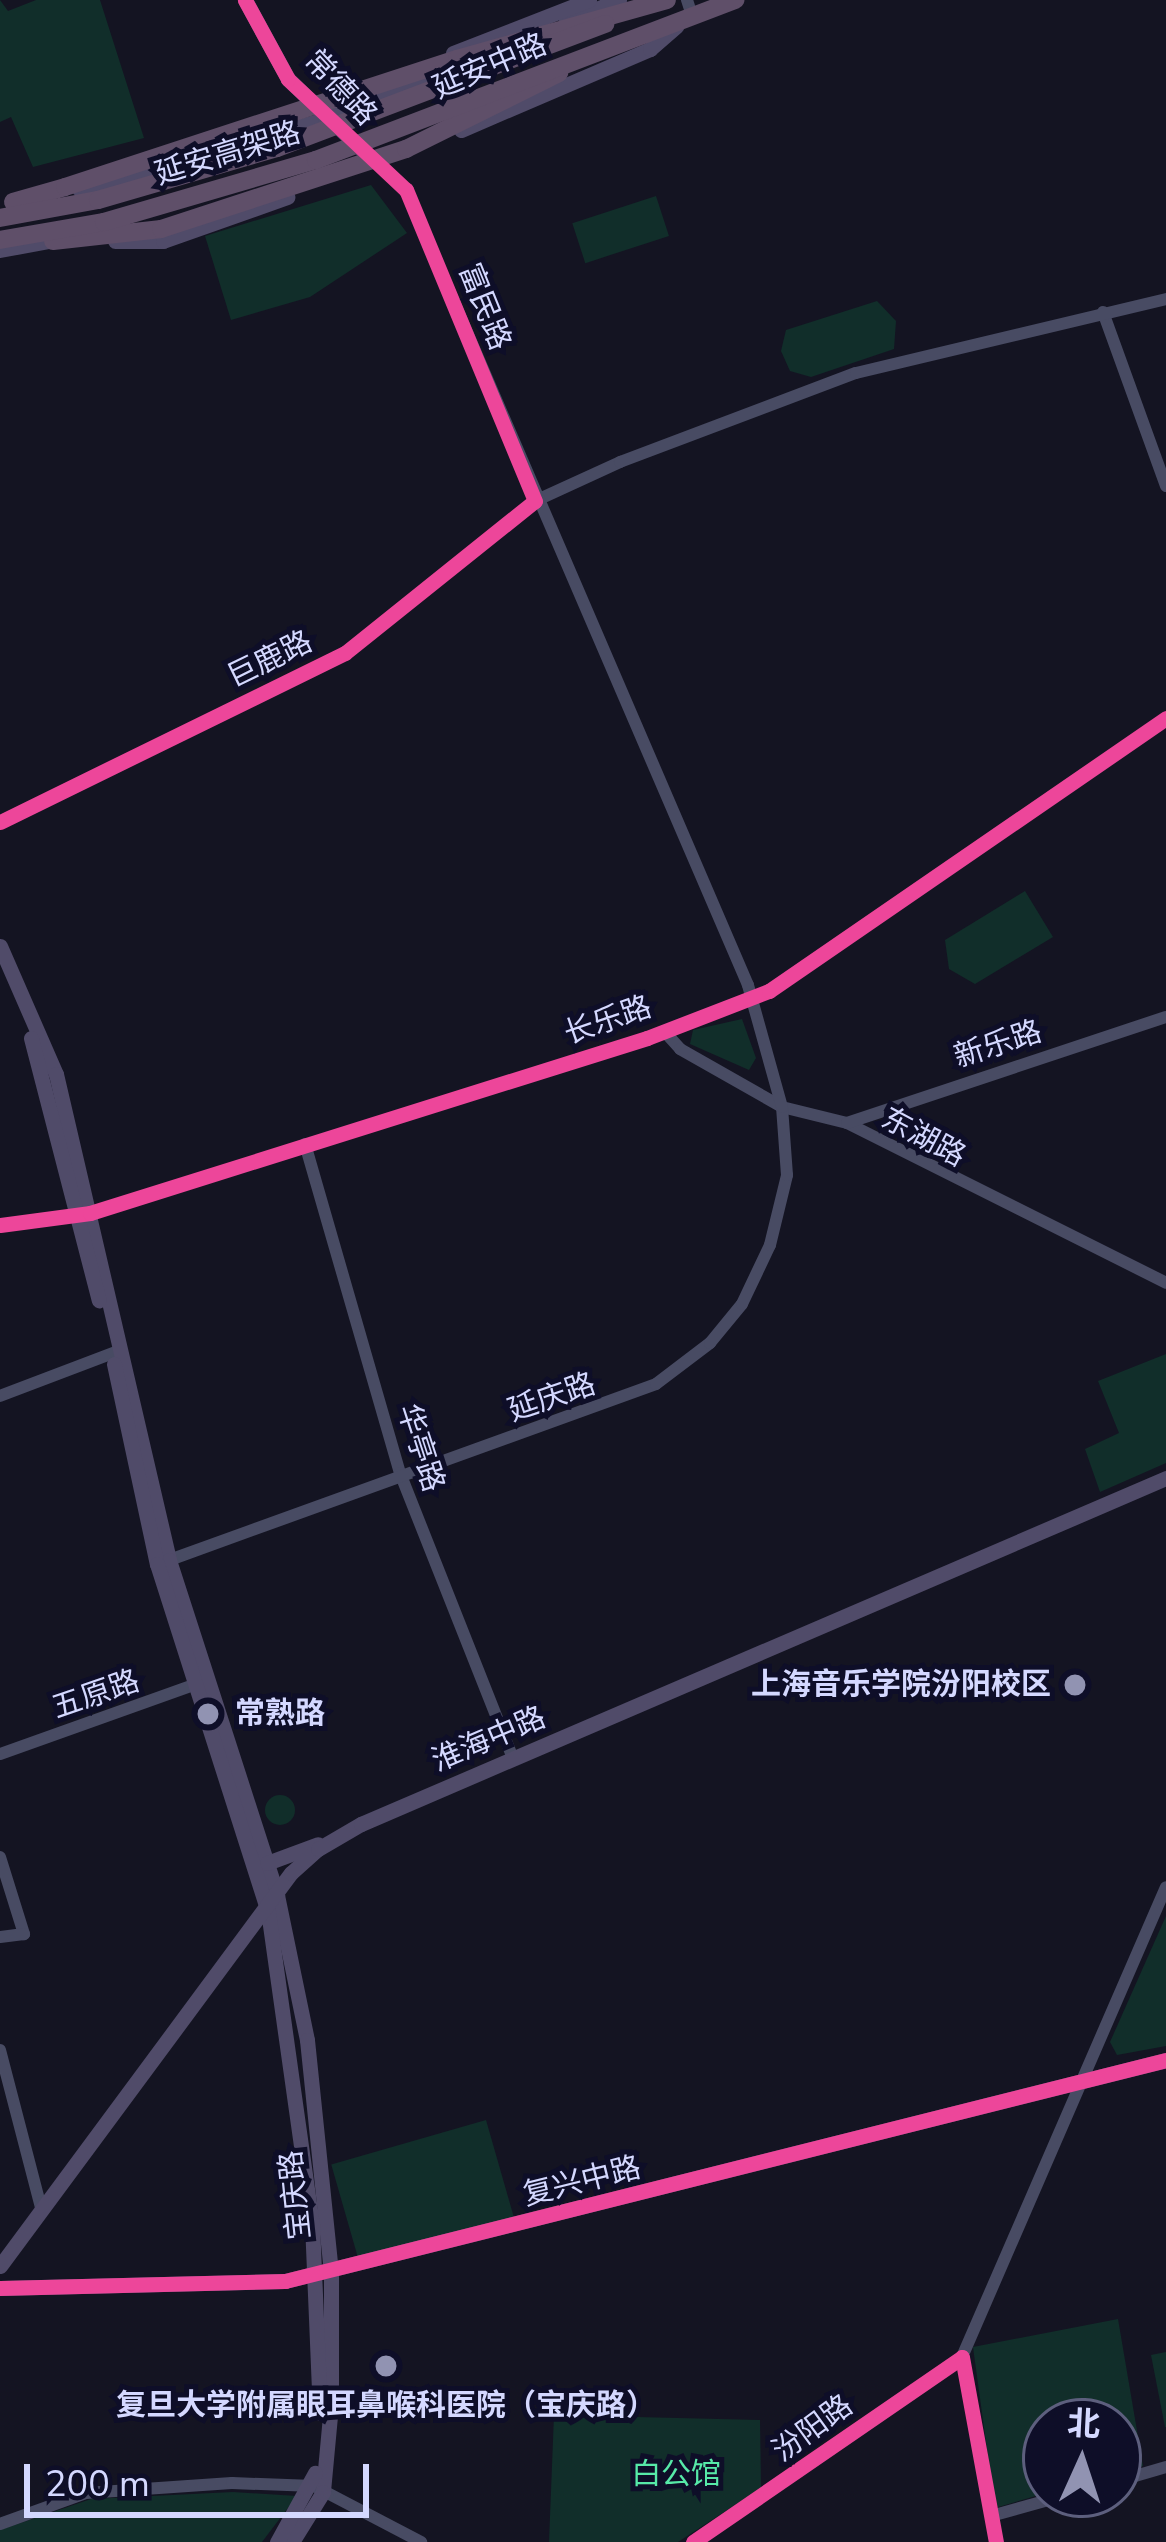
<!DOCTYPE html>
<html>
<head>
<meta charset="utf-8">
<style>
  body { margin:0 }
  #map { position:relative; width:1166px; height:2542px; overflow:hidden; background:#141422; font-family:"Nunito Sans","Noto Sans SC",sans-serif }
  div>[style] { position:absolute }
  .green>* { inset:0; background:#112e2a; transform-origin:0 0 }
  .round { border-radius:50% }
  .minor>* { height:12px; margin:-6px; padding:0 6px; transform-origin:6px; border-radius:6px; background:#484b63 }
  .major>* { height:15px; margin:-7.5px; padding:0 7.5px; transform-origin:7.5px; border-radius:7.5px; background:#504b69 }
  .highway>* { height:18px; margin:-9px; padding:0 9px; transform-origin:9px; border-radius:9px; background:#5f4f69 }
  .highway-bridge>* { height:18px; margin:-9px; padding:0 9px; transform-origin:9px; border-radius:9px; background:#5f4f69 }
  .cycleway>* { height:15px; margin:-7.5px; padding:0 7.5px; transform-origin:7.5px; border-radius:7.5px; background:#ed469a }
  .dots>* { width:33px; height:33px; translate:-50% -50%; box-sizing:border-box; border:6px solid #0e0e28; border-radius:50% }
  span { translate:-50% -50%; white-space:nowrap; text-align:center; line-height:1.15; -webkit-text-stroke:10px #0e0e28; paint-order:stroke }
  .street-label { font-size:30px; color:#d4d8ff }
  .poi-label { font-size:30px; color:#d4d8ff; font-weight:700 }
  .right { translate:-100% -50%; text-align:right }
  .left { translate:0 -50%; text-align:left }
  .park-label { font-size:30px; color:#57e9a8 }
  .north { position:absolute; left:1022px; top:2398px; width:120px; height:120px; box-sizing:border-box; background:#0e0e28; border:3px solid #5d5f7e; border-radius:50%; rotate:3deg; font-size:33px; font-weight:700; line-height:48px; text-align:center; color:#d4d8ff }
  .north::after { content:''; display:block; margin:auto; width:42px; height:54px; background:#9193b2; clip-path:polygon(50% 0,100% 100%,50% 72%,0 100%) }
  .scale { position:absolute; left:24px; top:2464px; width:345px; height:54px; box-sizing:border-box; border:6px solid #d4d8ff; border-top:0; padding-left:15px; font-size:36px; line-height:42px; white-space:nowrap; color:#d4d8ff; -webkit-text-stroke:9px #0e0e28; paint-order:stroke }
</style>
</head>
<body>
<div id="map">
  <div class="green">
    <i style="clip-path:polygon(0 0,8px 11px,36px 0,100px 0,144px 138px,33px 167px,11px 117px,0 122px)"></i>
    <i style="clip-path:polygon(371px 185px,407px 233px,310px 297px,231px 320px,205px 236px)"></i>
    <i style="left:656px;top:196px;width:42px;height:88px;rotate:72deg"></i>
    <i style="clip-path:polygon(877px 301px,896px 321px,894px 349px,811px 377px,790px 371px,781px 351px,786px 330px)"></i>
    <i style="clip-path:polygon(1025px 891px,1053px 937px,975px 984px,949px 969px,945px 940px)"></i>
    <i style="clip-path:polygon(742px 1019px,756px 1058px,749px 1070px,690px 1044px,693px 1030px)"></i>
    <i style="clip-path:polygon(1166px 1354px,1166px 1463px,1100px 1492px,1085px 1449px,1119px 1433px,1098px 1381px)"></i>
    <i class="round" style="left:265px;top:1795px;width:30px;height:30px"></i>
    <i style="clip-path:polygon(1166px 1916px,1166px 2046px,1117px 2055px,1110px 2042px)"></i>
    <i style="left:486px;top:2120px;width:102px;height:161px;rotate:74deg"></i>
    <i style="clip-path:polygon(1118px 2319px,1143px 2466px,1118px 2473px,1118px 2422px,1046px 2422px,1046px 2493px,995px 2508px,973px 2347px)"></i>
    <i style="clip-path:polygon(1166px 2352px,1166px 2427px,1165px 2427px,1151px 2355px)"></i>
    <i style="clip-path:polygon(554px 2415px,760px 2420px,761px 2488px,678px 2542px,549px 2542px)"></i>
    <i style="clip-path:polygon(233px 2492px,297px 2496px,262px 2542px,0 2542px,0 2530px,91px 2499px)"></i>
  </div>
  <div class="minor">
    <i style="left:687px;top:0;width:13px;rotate:72deg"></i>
    <i style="left:1103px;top:312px;width:185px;rotate:70.1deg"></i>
    <i style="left:0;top:822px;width:384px;rotate:-26.1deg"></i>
    <i style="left:345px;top:653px;width:243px;rotate:-38.7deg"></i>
    <i style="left:535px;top:501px;width:94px;rotate:-24.6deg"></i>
    <i style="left:620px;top:462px;width:252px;rotate:-20.7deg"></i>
    <i style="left:856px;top:373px;width:319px;rotate:-13.4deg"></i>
    <i style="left:664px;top:1031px;width:24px;rotate:48deg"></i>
    <i style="left:680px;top:1049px;width:117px;rotate:29.6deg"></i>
    <i style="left:782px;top:1107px;width:67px;rotate:13.8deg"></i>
    <i style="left:847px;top:1123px;width:357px;rotate:26.6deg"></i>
    <i style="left:847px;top:1123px;width:336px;rotate:-18.4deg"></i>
    <i style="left:305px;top:1144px;width:342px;rotate:73.9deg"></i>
    <i style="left:400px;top:1473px;width:308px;rotate:68.4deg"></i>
    <i style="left:0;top:1225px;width:91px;rotate:-7.6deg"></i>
    <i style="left:90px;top:1213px;width:584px;rotate:-17.44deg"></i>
    <i style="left:647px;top:1038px;width:131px;rotate:-21.1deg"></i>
    <i style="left:769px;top:991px;width:482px;rotate:-34.5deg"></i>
    <i style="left:0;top:1396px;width:129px;rotate:-20.8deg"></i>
    <i style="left:164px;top:1562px;width:523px;rotate:-19.89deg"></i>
    <i style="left:656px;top:1384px;width:68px;rotate:-37.2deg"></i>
    <i style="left:710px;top:1343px;width:50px;rotate:-50.6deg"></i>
    <i style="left:742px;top:1304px;width:65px;rotate:-64.6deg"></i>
    <i style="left:770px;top:1245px;width:72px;rotate:-76.3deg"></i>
    <i style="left:787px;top:1175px;width:68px;rotate:-94.2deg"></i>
    <i style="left:782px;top:1107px;width:127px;rotate:-105.6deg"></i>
    <i style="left:748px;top:985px;width:865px;rotate:-113.28deg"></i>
    <i style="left:406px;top:190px;width:47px;rotate:-135.9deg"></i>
    <i style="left:0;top:1754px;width:214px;rotate:-19.6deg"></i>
    <i style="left:0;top:1857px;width:81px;rotate:72.7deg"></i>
    <i style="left:24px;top:1934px;width:24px;rotate:173deg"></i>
    <i style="left:0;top:2050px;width:166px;rotate:75.4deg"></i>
    <i style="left:962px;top:2357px;width:188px;rotate:79.6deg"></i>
    <i style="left:1118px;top:2481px;width:50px;rotate:-16.3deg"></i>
    <i style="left:991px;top:2516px;width:82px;rotate:-15.6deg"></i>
    <i style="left:0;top:2524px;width:91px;rotate:-19.8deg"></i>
    <i style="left:86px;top:2493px;width:146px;rotate:-3.9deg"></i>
    <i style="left:232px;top:2483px;width:82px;rotate:2.1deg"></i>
    <i style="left:314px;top:2486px;width:121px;rotate:27.6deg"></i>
    <i style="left:693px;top:2542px;width:326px;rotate:-34.5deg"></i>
    <i style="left:962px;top:2357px;width:512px;rotate:-66.54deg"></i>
  </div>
  <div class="major">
    <i style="left:245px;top:0;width:90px;rotate:61.4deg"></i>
    <i style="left:288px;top:79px;width:103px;rotate:43.8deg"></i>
    <i style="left:566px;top:21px;width:57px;rotate:-21.6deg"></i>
    <i style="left:453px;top:53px;width:146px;rotate:-21.3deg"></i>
    <i style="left:461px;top:130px;width:206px;rotate:-23.2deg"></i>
    <i style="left:650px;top:49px;width:35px;rotate:-41deg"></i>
    <i style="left:79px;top:189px;width:256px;rotate:-15.9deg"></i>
    <i style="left:325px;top:119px;width:122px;rotate:-22.2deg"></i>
    <i style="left:115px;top:241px;width:48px"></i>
    <i style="left:163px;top:241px;width:132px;rotate:-19.5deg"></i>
    <i style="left:0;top:250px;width:65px;rotate:-10.6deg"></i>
    <i style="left:0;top:946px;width:140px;rotate:66.4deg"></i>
    <i style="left:56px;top:1074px;width:499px;rotate:76.9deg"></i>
    <i style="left:169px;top:1560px;width:352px;rotate:72.1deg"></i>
    <i style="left:277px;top:1895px;width:148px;rotate:78.3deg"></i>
    <i style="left:307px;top:2040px;width:232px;rotate:84.1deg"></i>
    <i style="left:331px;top:2271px;width:134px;rotate:90deg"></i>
    <i style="left:331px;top:2405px;width:87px;rotate:95.3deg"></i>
    <i style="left:323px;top:2492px;width:59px;rotate:121.8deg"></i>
    <i style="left:31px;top:1038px;width:271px;rotate:75.5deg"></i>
    <i style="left:114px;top:1364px;width:205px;rotate:77.9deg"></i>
    <i style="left:157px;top:1564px;width:364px;rotate:72.3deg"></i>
    <i style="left:268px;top:1911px;width:315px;rotate:82deg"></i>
    <i style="left:312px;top:2223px;width:190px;rotate:87.6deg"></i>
    <i style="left:267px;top:1863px;width:54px;rotate:-20.4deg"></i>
    <i style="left:0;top:2266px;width:489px;rotate:-53.5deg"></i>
    <i style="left:291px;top:1873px;width:36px;rotate:-42deg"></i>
    <i style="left:318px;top:1849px;width:50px;rotate:-30.2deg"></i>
    <i style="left:361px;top:1824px;width:876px;rotate:-23.26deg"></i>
    <i style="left:0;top:2288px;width:285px;rotate:-1.4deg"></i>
    <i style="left:285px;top:2281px;width:908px;rotate:-14.08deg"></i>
    <i style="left:277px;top:2542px;width:79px;rotate:-61.2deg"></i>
  </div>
  <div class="highway">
    <i style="left:13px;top:202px;width:54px;rotate:-16.1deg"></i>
    <i style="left:53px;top:241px;width:109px;rotate:-6.3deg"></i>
  </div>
  <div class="highway-bridge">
    <i style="left:65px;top:187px;width:412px;rotate:-18.1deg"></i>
    <i style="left:457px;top:59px;width:218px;rotate:-15.7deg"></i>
    <i style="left:0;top:218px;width:100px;rotate:-10.4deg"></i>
    <i style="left:98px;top:200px;width:186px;rotate:-16.2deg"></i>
    <i style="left:277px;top:148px;width:351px;rotate:-20.7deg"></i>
    <i style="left:161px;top:229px;width:258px;rotate:-18.1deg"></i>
    <i style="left:406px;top:149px;width:171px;rotate:-26.4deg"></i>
    <i style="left:0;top:240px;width:106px;rotate:-9.8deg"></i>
    <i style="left:104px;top:222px;width:221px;rotate:-16.3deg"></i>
    <i style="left:316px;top:160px;width:449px;rotate:-20.9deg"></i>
  </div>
  <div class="cycleway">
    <i style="left:0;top:822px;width:384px;rotate:-26.1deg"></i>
    <i style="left:345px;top:653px;width:243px;rotate:-38.7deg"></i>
    <i style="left:535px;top:501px;width:337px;rotate:-112.5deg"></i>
    <i style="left:406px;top:190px;width:162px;rotate:-136.8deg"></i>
    <i style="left:288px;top:79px;width:90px;rotate:-118.6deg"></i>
    <i style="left:0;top:1225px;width:91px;rotate:-7.6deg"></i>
    <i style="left:90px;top:1213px;width:584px;rotate:-17.44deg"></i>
    <i style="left:647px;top:1038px;width:131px;rotate:-21.1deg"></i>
    <i style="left:769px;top:991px;width:482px;rotate:-34.5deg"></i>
    <i style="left:0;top:2288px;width:285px;rotate:-1.4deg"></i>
    <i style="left:285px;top:2281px;width:908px;rotate:-14.08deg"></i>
    <i style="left:693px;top:2542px;width:326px;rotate:-34.5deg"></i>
    <i style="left:962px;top:2357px;width:188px;rotate:79.6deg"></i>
  </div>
  <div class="dots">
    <i style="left:1075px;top:1685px;background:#9193b2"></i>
    <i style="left:208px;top:1714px;background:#9193b2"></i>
    <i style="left:386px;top:2366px;background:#9193b2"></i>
  </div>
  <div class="street-label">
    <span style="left:490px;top:67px;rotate:-23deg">延安中路</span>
    <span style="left:340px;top:88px;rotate:47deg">常德路</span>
    <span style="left:228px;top:154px;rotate:-17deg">延安高架路</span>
    <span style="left:484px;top:307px;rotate:68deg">富民路</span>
    <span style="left:270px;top:660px;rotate:-26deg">巨鹿路</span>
    <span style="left:608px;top:1021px;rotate:-19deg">长乐路</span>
    <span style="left:998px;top:1045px;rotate:-18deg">新乐路</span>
    <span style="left:923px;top:1138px;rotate:28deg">东湖路</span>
    <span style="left:552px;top:1398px;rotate:-19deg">延庆路</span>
    <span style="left:420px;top:1448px;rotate:72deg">华亭路</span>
    <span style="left:96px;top:1695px;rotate:-19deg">五原路</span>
    <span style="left:489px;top:1740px;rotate:-23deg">淮海中路</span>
    <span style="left:582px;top:2182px;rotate:-14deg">复兴中路</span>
    <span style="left:296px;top:2195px;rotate:-96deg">宝庆路</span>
    <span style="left:813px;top:2429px;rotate:-36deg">汾阳路</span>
  </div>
  <div class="poi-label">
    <span class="right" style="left:1051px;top:1685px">上海音乐学院汾阳校区</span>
    <span class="left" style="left:235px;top:1714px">常熟路</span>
    <span style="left:386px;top:2406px">复旦大学附属眼耳鼻喉科医院（宝庆路）</span>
  </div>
  <div class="park-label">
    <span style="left:676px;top:2475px">白公馆</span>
  </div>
  <div class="north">北</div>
  <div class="scale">200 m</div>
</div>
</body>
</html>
